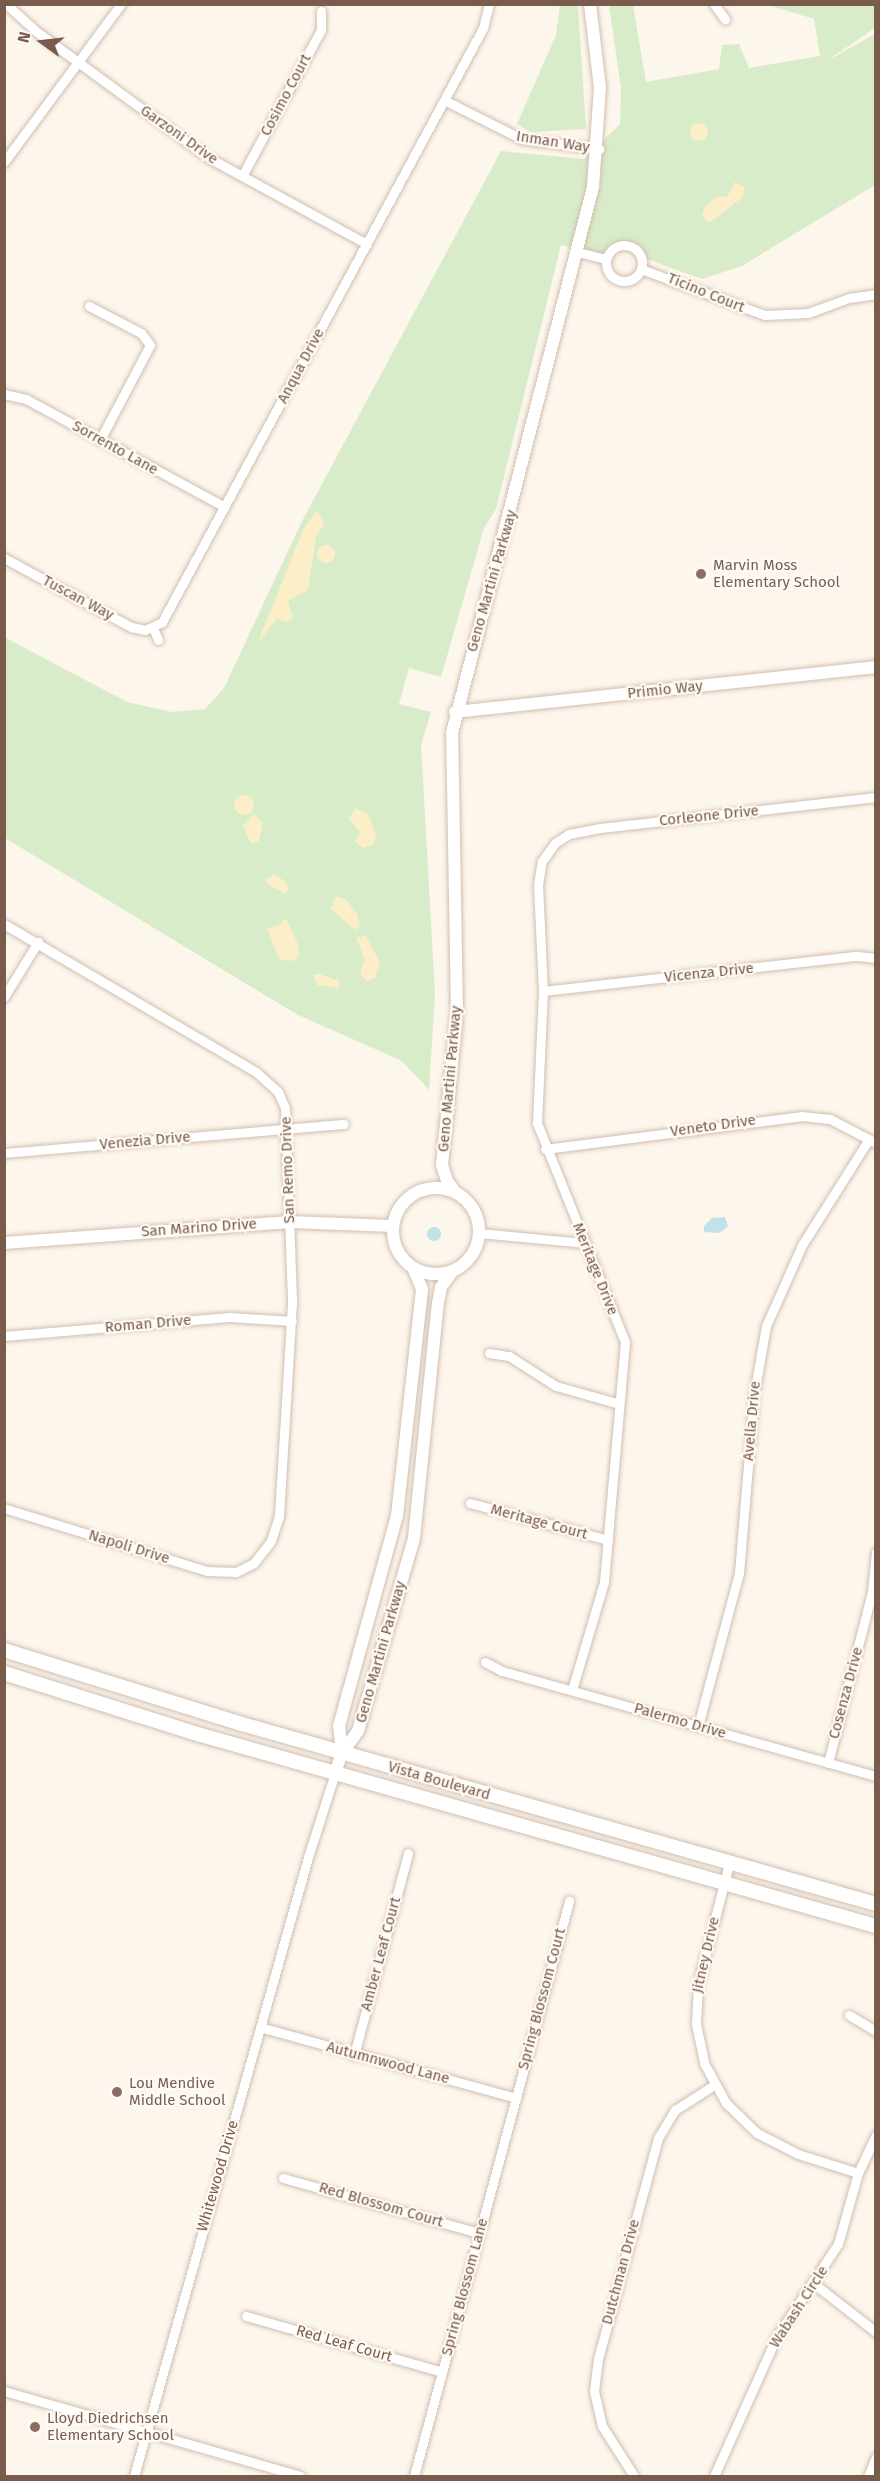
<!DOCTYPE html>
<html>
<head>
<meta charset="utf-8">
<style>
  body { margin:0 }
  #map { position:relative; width:880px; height:2481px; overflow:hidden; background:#fdf6ec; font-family:"Fira Sans",sans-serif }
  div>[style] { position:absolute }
  .green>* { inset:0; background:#d8ecc9 }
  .sand>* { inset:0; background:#fcefc7 }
  .round { border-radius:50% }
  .water>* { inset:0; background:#bfe3e8 }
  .roads { filter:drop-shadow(0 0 2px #d1beb0) drop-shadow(0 0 2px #d1beb0) }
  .minor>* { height:9px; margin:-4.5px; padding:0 4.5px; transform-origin:4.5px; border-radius:4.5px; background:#fff }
  .minor>.ring { margin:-4.5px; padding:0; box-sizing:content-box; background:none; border:9px solid #fff; border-radius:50% }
  .tertiary>* { height:12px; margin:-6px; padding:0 6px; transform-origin:6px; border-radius:6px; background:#fff }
  .tertiary>.ring { margin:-6px; padding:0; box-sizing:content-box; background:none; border:12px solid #fff; border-radius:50% }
  .secondary>* { height:14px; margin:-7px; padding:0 7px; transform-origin:7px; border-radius:7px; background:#fff }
  .dots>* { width:16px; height:16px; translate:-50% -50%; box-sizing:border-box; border:3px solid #fffaf3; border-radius:50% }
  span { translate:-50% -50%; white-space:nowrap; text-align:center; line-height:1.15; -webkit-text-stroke:4.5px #fffaf3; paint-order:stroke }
  .street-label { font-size:15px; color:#7a5c4d }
  .education-label { font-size:15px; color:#785e54 }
  .left { translate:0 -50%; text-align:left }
  .frame { position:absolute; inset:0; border:6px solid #7a5c4d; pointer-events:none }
  .north { position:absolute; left:12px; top:12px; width:60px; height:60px; -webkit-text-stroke:4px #fffaf3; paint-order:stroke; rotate:285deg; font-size:16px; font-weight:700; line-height:24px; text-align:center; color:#7a5c4d }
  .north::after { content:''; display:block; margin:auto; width:21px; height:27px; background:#7a5c4d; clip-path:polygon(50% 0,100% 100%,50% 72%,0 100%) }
</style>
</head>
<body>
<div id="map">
  <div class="green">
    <i style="clip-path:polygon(560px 5px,578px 5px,586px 129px,531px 132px,517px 124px,556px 35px)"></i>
    <i style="clip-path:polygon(609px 5px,633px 5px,646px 82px,719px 69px,722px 45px,739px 44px,749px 68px,820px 56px,814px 19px,768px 5px,875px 5px,875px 28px,825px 62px,875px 34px,875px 185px,742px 266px,702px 279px,647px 259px,633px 244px,617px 244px,606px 256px,561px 245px,496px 509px,484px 528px,441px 677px,409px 668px,399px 704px,431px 712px,421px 745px,435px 994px,429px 1090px,402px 1061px,298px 1015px,5px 838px,4px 637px,127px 702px,172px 712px,205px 709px,224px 688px,301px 523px,501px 151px,584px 159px,620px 124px,621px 88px)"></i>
  </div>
  <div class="sand">
    <i class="round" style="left:690px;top:123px;width:18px;height:18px"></i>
    <i style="clip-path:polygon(735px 182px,745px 187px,743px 197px,709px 223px,702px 216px,704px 208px,717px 196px,727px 197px)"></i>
    <i style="clip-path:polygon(317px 510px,324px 524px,316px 537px,308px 590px,288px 601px,293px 618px,287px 622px,277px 619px,257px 644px,304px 528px)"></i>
    <i class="round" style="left:317px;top:545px;width:18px;height:18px"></i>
    <i class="round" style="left:234px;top:795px;width:20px;height:20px"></i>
    <i style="clip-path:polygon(356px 808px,369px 815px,376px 837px,373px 845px,363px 848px,355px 841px,360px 832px,349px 819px)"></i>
    <i style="clip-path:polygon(254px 814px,263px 823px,259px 841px,251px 843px,243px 826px)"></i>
    <i style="clip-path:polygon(274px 874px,286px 882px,289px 889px,285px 894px,268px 884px,266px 880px)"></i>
    <i style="clip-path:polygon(336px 896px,345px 899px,357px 913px,360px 926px,355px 930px,331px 909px)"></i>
    <i style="clip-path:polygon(286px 918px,297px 942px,299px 954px,294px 961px,279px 959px,267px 928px,280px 925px)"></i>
    <i style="clip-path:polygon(366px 936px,380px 963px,375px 978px,367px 981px,360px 974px,365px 960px,356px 937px)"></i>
    <i style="clip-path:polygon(319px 974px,339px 981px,339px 988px,317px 985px,313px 975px)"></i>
  </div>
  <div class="water">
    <i style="clip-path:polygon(725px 1217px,728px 1226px,720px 1233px,704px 1232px,704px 1226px,712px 1218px)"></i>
    <i class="round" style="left:427px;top:1227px;width:14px;height:14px"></i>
  </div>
  <div class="roads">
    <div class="minor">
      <i style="left:6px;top:4px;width:42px;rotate:42.1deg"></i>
      <i style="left:37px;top:32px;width:213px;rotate:36.2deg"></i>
      <i style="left:209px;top:158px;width:180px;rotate:28.6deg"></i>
      <i style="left:714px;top:4px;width:19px;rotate:54deg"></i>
      <i style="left:444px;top:100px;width:87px;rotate:26.6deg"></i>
      <i style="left:522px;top:139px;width:78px;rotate:7.4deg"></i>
      <i style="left:4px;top:162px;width:197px;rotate:-53.5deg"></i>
      <i style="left:242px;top:176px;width:166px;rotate:-61.6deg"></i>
      <i style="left:321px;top:30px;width:19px;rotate:-90deg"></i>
      <i class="ring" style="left:606px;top:245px;width:27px;height:27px"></i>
      <i style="left:578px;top:252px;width:29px;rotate:14deg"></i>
      <i style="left:641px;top:269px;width:132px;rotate:20.4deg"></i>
      <i style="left:765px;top:315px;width:43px;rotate:-2.7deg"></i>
      <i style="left:808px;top:313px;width:44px;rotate:-20.1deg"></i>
      <i style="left:849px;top:298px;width:27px;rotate:-8deg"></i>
      <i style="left:89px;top:306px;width:59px;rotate:27.4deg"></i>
      <i style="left:141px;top:333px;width:15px;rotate:53deg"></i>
      <i style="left:150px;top:345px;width:107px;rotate:117.8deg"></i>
      <i style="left:4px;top:394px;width:23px;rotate:13deg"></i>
      <i style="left:26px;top:399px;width:226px;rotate:28.5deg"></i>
      <i style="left:4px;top:558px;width:145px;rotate:28.5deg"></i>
      <i style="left:131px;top:627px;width:14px;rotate:12deg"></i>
      <i style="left:145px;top:630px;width:19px;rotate:-25deg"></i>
      <i style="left:162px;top:622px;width:675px;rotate:-61.61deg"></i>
      <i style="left:483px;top:28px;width:25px;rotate:-76deg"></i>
      <i style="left:153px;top:628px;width:13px;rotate:67deg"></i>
      <i style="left:4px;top:924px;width:292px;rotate:30.4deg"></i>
      <i style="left:256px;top:1072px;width:30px;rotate:42deg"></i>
      <i style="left:278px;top:1092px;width:17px;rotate:66deg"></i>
      <i style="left:285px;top:1108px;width:195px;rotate:87.9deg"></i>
      <i style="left:292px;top:1303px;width:213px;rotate:93.5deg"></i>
      <i style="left:279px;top:1516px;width:26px;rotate:108deg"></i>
      <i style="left:271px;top:1541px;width:28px;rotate:128deg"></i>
      <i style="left:254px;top:1563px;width:20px;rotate:153deg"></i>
      <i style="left:236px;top:1572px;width:29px;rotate:-178deg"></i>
      <i style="left:207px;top:1571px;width:213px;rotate:-162.8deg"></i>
      <i style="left:543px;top:991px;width:316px;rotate:-6.4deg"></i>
      <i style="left:857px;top:956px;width:19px;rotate:6deg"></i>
      <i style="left:4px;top:997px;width:65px;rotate:-58.3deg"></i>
      <i style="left:545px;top:1149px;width:258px;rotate:-7.3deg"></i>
      <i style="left:801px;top:1116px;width:29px;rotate:6deg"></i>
      <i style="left:830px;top:1119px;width:52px;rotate:27.6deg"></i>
      <i style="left:4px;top:1153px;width:341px;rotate:-4.9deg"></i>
      <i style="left:479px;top:1233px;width:105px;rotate:5.4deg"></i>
      <i style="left:4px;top:1336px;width:226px;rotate:-4.8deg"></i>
      <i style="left:229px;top:1317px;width:63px;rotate:3.6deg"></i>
      <i style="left:489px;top:1353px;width:20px;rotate:9deg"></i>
      <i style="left:509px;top:1356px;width:56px;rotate:32.6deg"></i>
      <i style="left:556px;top:1386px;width:66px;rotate:15.7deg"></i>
      <i style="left:470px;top:1503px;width:143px;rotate:15deg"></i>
      <i style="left:485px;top:1662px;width:19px;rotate:28deg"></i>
      <i style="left:502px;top:1671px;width:388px;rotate:15.7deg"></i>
      <i style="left:572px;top:1690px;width:113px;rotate:-73.5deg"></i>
      <i style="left:604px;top:1582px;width:241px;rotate:-85deg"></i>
      <i style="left:625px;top:1342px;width:236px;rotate:-111.9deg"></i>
      <i style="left:537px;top:1123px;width:132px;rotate:-87.4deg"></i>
      <i style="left:543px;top:991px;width:106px;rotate:-92.7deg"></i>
      <i style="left:538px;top:885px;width:24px;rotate:-81deg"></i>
      <i style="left:542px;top:861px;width:22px;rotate:-54deg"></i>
      <i style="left:555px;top:843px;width:17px;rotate:-33deg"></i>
      <i style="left:569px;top:834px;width:32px;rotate:-11deg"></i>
      <i style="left:600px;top:828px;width:278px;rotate:-6.4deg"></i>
      <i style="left:698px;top:1726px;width:158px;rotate:-75deg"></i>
      <i style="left:739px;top:1573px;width:180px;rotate:-85.2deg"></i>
      <i style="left:754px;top:1394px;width:69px;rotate:-80deg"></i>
      <i style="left:766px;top:1326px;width:89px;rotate:-66deg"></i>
      <i style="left:802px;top:1245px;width:125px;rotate:-57.7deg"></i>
      <i style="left:828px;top:1763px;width:177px;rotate:-75.6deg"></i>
      <i style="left:872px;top:1592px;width:40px;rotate:-84.3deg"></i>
      <i style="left:729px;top:1864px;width:124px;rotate:104.5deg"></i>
      <i style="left:698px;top:1984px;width:40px;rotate:92.9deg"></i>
      <i style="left:696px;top:2024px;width:40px;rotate:78deg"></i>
      <i style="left:704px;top:2063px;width:46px;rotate:61.2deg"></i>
      <i style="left:726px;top:2103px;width:43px;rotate:44.1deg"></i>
      <i style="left:757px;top:2133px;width:46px;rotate:27.1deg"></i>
      <i style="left:798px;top:2154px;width:63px;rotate:17.6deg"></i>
      <i style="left:849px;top:2015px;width:31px;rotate:31deg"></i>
      <i style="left:260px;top:2027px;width:266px;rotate:15.5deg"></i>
      <i style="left:354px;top:2055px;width:209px;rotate:-75deg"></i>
      <i style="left:283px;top:2178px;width:204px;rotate:15.7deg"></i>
      <i style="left:813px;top:2283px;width:80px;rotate:37.9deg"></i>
      <i style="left:246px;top:2316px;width:204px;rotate:15.9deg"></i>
      <i style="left:4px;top:2391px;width:308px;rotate:16deg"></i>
      <i style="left:134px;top:2476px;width:646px;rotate:-74.29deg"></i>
      <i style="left:309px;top:1854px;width:85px;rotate:-72.2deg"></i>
      <i style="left:414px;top:2476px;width:596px;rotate:-74.91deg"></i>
      <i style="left:634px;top:2476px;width:59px;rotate:-122.6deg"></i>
      <i style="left:602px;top:2426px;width:36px;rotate:-103deg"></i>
      <i style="left:594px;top:2391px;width:32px;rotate:-83deg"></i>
      <i style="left:598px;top:2359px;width:229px;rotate:-74.8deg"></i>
      <i style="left:658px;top:2138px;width:33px;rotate:-59deg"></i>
      <i style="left:675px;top:2110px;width:46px;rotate:-32.7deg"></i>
      <i style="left:714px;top:2476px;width:154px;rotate:-65.8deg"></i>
      <i style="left:777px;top:2336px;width:110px;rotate:-56.5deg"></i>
      <i style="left:838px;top:2244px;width:74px;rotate:-74.3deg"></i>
      <i style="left:858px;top:2173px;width:42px;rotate:-64.7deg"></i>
      <i style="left:868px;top:2476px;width:21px;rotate:-67deg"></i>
    </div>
    <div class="tertiary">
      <i style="left:455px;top:712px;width:423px;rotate:-6.1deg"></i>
      <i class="ring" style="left:393px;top:1188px;width:74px;height:74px"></i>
      <i style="left:456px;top:1193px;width:15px;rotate:-127deg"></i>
      <i style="left:447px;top:1181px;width:17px;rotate:-107deg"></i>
      <i style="left:442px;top:1165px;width:154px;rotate:-84.4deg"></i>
      <i style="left:457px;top:1012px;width:279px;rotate:-91deg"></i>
      <i style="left:452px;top:733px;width:564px;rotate:-75.52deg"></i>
      <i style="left:593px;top:187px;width:99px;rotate:-86deg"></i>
      <i style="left:600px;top:88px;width:85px;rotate:-96.8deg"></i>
      <i style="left:4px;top:1243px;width:287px;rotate:-4.2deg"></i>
      <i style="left:290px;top:1222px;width:103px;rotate:2.2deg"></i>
      <i style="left:342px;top:1753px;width:27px;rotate:-96deg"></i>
      <i style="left:339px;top:1726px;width:218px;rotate:-74.6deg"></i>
      <i style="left:397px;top:1516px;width:228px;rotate:-83.7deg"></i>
      <i style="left:422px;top:1289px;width:21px;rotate:-113deg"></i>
      <i style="left:335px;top:1773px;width:21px;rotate:-71deg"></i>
      <i style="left:342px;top:1753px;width:27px;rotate:-54deg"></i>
      <i style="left:358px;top:1731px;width:201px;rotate:-73.8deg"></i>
      <i style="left:414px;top:1538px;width:236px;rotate:-84.2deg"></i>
      <i style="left:438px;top:1303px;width:16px;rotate:-79deg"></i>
      <i style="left:441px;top:1287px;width:17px;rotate:-54deg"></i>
    </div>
    <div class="secondary">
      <i style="left:4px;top:1650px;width:249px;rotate:17.3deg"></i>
      <i style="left:242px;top:1724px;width:659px;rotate:15.85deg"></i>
      <i style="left:4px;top:1673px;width:207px;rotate:17.5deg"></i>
      <i style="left:201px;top:1735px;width:702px;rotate:15.8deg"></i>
    </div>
  </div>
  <div class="dots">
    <i style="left:701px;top:574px;background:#8d6e63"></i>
    <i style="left:117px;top:2092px;background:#8d6e63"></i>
    <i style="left:35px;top:2427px;background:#8d6e63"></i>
  </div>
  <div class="street-label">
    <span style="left:286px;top:95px;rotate:-62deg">Cosimo Court</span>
    <span style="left:179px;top:135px;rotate:35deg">Garzoni Drive</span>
    <span style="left:553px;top:142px;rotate:9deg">Inman Way</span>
    <span style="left:706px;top:293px;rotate:22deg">Ticino Court</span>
    <span style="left:301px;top:366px;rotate:-62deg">Anqua Drive</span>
    <span style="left:115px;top:448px;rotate:29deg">Sorrento Lane</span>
    <span style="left:492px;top:581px;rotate:-74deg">Geno Martini Parkway</span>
    <span style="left:78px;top:598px;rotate:28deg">Tuscan Way</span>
    <span style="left:665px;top:690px;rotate:-6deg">Primio Way</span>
    <span style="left:709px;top:816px;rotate:-6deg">Corleone Drive</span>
    <span style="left:709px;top:973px;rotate:-6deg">Vicenza Drive</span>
    <span style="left:450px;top:1079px;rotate:-85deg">Geno Martini Parkway</span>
    <span style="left:713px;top:1126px;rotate:-8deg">Veneto Drive</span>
    <span style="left:145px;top:1141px;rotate:-5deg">Venezia Drive</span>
    <span style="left:288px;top:1170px;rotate:-92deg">San Remo Drive</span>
    <span style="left:199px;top:1228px;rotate:-4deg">San Marino Drive</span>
    <span style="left:595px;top:1269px;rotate:68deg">Meritage Drive</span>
    <span style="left:148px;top:1324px;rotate:-5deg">Roman Drive</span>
    <span style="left:752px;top:1421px;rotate:-85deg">Avella Drive</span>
    <span style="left:539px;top:1522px;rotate:15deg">Meritage Court</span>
    <span style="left:129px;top:1547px;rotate:17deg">Napoli Drive</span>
    <span style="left:381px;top:1652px;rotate:-74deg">Geno Martini Parkway</span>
    <span style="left:846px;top:1693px;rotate:-75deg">Cosenza Drive</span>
    <span style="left:680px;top:1721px;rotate:16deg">Palermo Drive</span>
    <span style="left:439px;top:1781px;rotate:16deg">Vista Boulevard</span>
    <span style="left:381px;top:1954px;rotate:-75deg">Amber Leaf Court</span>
    <span style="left:706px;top:1955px;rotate:-77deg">Jitney Drive</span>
    <span style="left:542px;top:1999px;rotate:-75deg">Spring Blossom Court</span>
    <span style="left:388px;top:2063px;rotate:15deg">Autumnwood Lane</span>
    <span style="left:218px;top:2176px;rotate:-74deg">Whitewood Drive</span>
    <span style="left:381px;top:2205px;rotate:16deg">Red Blossom Court</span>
    <span style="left:621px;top:2272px;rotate:-75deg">Dutchman Drive</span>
    <span style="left:465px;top:2287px;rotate:-75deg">Spring Blossom Lane</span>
    <span style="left:799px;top:2307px;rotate:-57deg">Wabash Circle</span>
    <span style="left:344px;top:2344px;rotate:16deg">Red Leaf Court</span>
  </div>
  <div class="education-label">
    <span class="left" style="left:713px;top:574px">Marvin Moss<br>Elementary School</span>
    <span class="left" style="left:129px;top:2092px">Lou Mendive<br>Middle School</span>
    <span class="left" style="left:47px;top:2427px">Lloyd Diedrichsen<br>Elementary School</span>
  </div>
  <div class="frame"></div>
  <div class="north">N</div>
</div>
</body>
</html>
